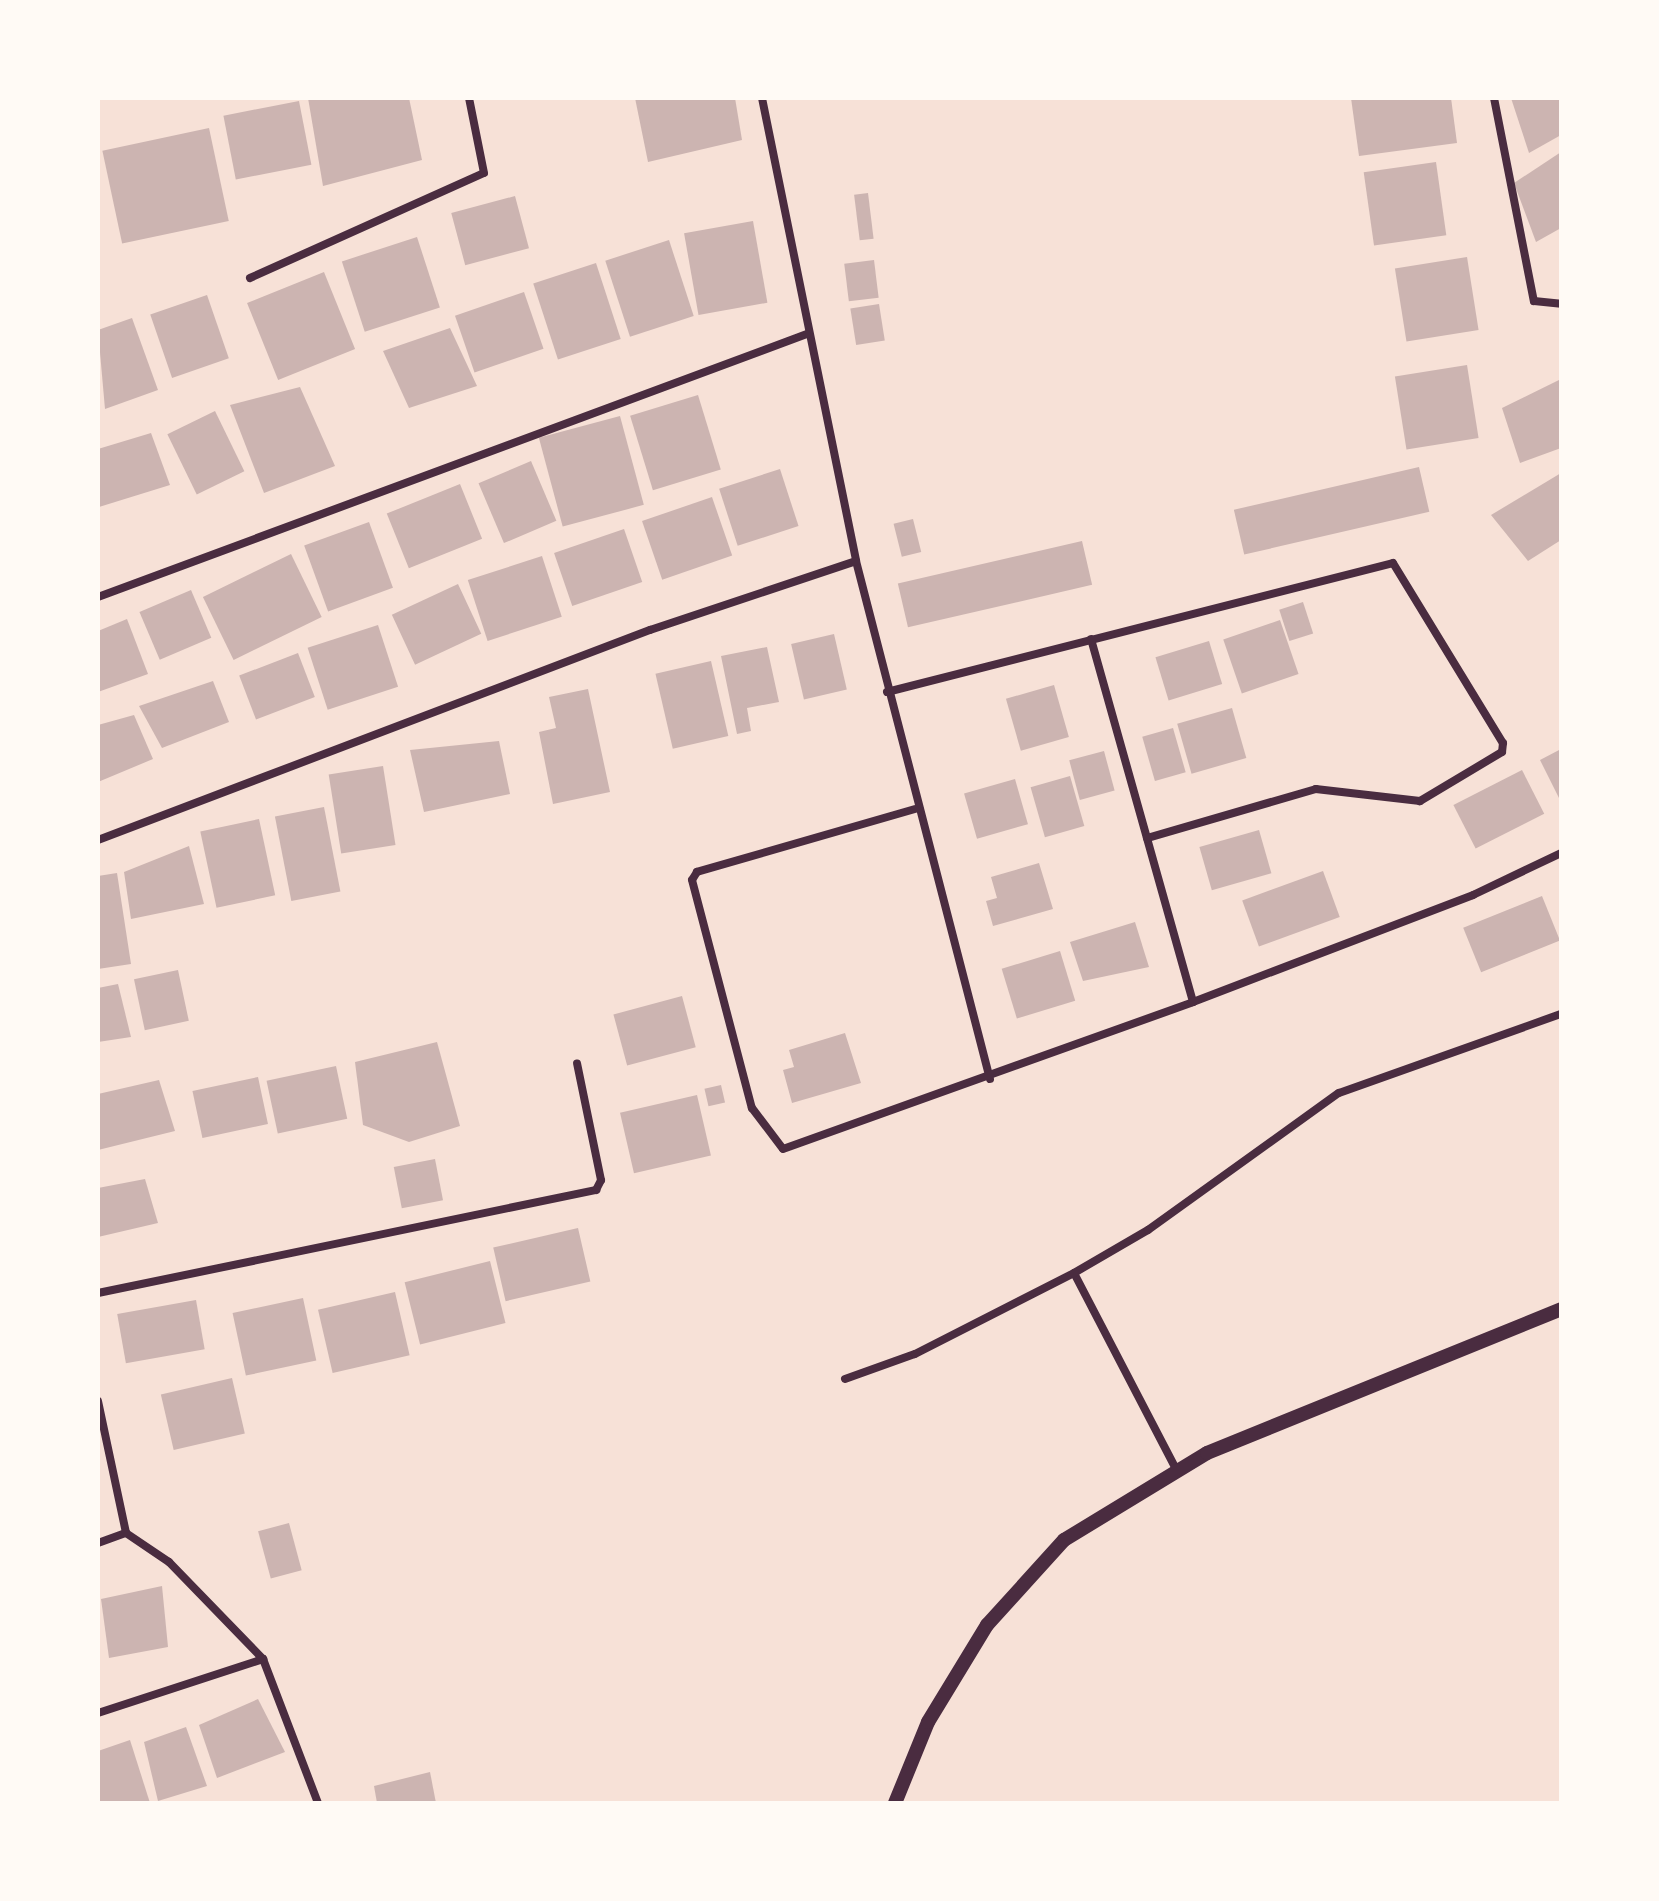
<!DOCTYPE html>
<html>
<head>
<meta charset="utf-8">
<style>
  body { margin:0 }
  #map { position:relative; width:1659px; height:1901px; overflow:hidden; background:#f7e1d7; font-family:"DM Sans",sans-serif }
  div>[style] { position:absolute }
  .building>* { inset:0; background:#ccb4b1; transform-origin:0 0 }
  .minor>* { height:8px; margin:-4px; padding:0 4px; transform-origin:4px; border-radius:4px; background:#4a2c40 }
  .tertiary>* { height:14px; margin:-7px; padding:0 7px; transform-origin:7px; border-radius:7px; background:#4a2c40 }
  span { translate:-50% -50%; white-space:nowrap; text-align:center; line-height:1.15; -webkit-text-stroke:6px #fffaf5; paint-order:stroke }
  .frame { position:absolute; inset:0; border:100px solid #fffaf5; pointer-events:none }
</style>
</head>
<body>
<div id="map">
  <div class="building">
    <i style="clip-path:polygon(308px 98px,409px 98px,422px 160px,323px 186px)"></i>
    <i style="clip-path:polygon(635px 98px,735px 98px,742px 140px,648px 162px)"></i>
    <i style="clip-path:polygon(1351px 98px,1451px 98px,1457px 143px,1359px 156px)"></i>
    <i style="clip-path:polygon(1511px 98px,1561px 98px,1561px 135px,1529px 153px)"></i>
    <i style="left:299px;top:101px;width:65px;height:77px;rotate:79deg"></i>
    <i style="left:209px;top:128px;width:95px;height:109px;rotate:78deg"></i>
    <i style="clip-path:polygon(1561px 152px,1561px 228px,1536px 242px,1514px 183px)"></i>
    <i style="left:1436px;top:162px;width:74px;height:73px;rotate:82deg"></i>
    <i style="left:868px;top:193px;width:46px;height:14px;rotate:83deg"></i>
    <i style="left:515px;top:196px;width:54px;height:66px;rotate:75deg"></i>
    <i style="left:753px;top:221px;width:83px;height:70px;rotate:80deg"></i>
    <i style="left:417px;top:237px;width:74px;height:79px;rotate:72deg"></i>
    <i style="left:669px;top:240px;width:80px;height:67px;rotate:72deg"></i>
    <i style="left:1467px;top:257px;width:74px;height:73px;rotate:81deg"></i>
    <i style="left:874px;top:260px;width:38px;height:30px;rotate:83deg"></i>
    <i style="left:596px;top:263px;width:80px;height:66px;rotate:72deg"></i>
    <i style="left:324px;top:272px;width:83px;height:83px;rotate:68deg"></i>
    <i style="left:524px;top:292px;width:60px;height:73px;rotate:71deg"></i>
    <i style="left:207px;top:295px;width:67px;height:60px;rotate:71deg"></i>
    <i style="left:879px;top:304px;width:37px;height:29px;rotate:81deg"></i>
    <i style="clip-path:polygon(132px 318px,158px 390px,105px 409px,98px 330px)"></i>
    <i style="clip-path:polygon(450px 328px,477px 386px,409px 408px,383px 351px)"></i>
    <i style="left:1467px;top:365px;width:74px;height:73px;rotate:81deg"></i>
    <i style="clip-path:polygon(1561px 379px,1561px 448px,1520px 463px,1502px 408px)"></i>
    <i style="clip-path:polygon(300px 387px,335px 466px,264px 493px,230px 405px)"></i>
    <i style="left:698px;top:395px;width:78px;height:71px;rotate:73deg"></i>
    <i style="left:215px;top:411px;width:67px;height:53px;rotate:64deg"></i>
    <i style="left:620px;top:416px;width:92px;height:84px;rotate:75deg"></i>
    <i style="clip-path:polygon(151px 433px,170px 485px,99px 507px,98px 449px)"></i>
    <i style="left:531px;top:461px;width:65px;height:57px;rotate:67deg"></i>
    <i style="left:1419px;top:467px;width:46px;height:190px;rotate:77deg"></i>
    <i style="left:780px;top:469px;width:60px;height:64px;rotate:72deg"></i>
    <i style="clip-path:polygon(1561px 473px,1561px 540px,1528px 561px,1491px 515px)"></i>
    <i style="left:460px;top:484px;width:59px;height:79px;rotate:68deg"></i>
    <i style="left:712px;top:497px;width:62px;height:74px;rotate:71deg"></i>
    <i style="left:913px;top:519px;width:34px;height:20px;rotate:76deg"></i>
    <i style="left:369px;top:522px;width:70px;height:69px;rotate:70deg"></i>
    <i style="left:624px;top:529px;width:56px;height:74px;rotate:71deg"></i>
    <i style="left:1082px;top:541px;width:45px;height:189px;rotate:77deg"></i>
    <i style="left:291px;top:554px;width:70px;height:98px;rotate:64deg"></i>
    <i style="left:542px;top:556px;width:64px;height:78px;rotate:72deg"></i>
    <i style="left:458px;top:584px;width:55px;height:73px;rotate:65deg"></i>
    <i style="left:191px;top:590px;width:52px;height:56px;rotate:67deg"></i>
    <i style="left:1303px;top:602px;width:33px;height:25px;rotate:72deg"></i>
    <i style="clip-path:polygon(127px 619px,148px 674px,98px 692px,98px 631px)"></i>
    <i style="left:1280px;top:620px;width:57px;height:60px;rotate:71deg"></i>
    <i style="left:378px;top:625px;width:65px;height:74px;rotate:72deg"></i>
    <i style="left:834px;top:634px;width:57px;height:44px;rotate:77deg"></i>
    <i style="left:1209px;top:641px;width:45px;height:56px;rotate:73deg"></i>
    <i style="clip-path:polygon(767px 647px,779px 702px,747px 708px,751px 731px,737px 734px,721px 656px)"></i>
    <i style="left:298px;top:653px;width:47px;height:63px;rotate:69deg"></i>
    <i style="left:711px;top:661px;width:77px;height:57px;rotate:77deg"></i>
    <i style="clip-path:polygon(213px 681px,229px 722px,162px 748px,139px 706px)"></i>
    <i style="left:1054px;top:685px;width:54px;height:50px;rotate:74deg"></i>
    <i style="clip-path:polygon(588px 689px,610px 792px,553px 804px,539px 732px,556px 728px,549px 697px)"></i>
    <i style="left:1232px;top:708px;width:52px;height:57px;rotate:74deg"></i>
    <i style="clip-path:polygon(134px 715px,153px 759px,98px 782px,98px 725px)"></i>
    <i style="left:1173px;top:728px;width:46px;height:32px;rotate:74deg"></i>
    <i style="clip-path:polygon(499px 741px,510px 794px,424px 812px,410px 750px)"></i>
    <i style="clip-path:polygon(1561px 749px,1561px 802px,1540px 760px)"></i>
    <i style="left:1104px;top:751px;width:41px;height:36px;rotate:75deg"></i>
    <i style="left:383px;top:766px;width:80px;height:55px;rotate:81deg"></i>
    <i style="left:1522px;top:770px;width:49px;height:77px;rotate:63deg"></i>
    <i style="left:1070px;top:776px;width:52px;height:41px;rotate:74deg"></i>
    <i style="left:1015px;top:779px;width:47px;height:53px;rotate:74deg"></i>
    <i style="left:324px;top:807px;width:86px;height:50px;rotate:79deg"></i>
    <i style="left:259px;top:819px;width:78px;height:60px;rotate:78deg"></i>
    <i style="left:1259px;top:830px;width:45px;height:62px;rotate:74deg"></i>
    <i style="clip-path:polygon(189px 846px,204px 904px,131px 919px,124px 872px)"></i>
    <i style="clip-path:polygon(1039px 863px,1053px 909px,993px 926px,986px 901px,997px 898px,991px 877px)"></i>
    <i style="left:1323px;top:871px;width:49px;height:86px;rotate:70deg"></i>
    <i style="clip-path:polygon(117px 873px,131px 964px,98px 969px,98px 876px)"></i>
    <i style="left:1542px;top:896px;width:48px;height:85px;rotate:68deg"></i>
    <i style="clip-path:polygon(1135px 922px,1149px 967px,1083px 981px,1070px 942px)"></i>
    <i style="left:1060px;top:951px;width:52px;height:61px;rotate:73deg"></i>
    <i style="left:178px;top:970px;width:52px;height:45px;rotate:78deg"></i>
    <i style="clip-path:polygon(118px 984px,131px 1037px,98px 1042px,98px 988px)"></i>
    <i style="left:682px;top:996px;width:53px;height:71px;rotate:75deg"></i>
    <i style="clip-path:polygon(845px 1033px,861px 1083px,792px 1103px,783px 1070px,794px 1067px,789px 1050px)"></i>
    <i style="clip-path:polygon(437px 1042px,460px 1126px,409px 1142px,363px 1125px,355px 1062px)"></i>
    <i style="left:336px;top:1066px;width:54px;height:71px;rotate:78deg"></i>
    <i style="left:258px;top:1077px;width:48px;height:67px;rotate:78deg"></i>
    <i style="clip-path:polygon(159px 1080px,175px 1131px,98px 1150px,98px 1094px)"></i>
    <i style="left:721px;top:1085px;width:18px;height:17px;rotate:77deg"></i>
    <i style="left:697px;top:1095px;width:62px;height:79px;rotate:77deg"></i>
    <i style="left:435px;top:1159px;width:42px;height:42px;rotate:79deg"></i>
    <i style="clip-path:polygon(145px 1179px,158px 1223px,98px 1237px,98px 1188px)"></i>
    <i style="left:578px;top:1228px;width:55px;height:87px;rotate:77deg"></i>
    <i style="left:490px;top:1261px;width:64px;height:88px;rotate:76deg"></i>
    <i style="left:395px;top:1292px;width:65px;height:79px;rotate:77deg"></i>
    <i style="left:303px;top:1298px;width:64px;height:72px;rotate:78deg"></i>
    <i style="left:196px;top:1300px;width:50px;height:80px;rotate:80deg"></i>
    <i style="left:232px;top:1378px;width:57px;height:73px;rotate:77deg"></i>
    <i style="left:289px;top:1523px;width:49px;height:32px;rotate:75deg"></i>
    <i style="clip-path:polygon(162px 1586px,168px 1647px,109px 1658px,101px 1599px)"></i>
    <i style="clip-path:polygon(258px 1699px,285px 1752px,217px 1778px,199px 1725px)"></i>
    <i style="clip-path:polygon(186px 1727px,207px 1786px,158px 1801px,144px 1742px)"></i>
    <i style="clip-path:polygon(130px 1740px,150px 1803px,98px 1803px,98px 1751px)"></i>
    <i style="clip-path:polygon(430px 1772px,436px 1803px,377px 1803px,374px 1786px)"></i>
  </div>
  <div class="minor">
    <i style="left:762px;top:98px;width:472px;rotate:78.5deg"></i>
    <i style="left:856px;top:561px;width:535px;rotate:75.5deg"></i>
    <i style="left:1494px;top:98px;width:207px;rotate:78.9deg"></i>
    <i style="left:1534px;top:301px;width:27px;rotate:6deg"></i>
    <i style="left:250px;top:278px;width:256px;rotate:-24.2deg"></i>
    <i style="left:484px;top:173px;width:76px;rotate:-101.3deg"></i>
    <i style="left:98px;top:597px;width:756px;rotate:-20.35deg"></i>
    <i style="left:1091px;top:639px;width:377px;rotate:74.3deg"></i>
    <i style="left:887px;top:692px;width:522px;rotate:-14.3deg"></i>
    <i style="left:1393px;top:563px;width:211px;rotate:58.6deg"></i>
    <i style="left:1503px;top:743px;width:9px;rotate:96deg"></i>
    <i style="left:1502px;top:752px;width:96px;rotate:149.1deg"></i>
    <i style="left:1420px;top:801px;width:105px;rotate:-173.4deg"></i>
    <i style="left:1316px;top:789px;width:176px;rotate:163.8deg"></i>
    <i style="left:915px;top:809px;width:227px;rotate:163.9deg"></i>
    <i style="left:697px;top:872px;width:9px;rotate:122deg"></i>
    <i style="left:692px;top:880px;width:236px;rotate:75.3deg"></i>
    <i style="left:752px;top:1108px;width:51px;rotate:52.9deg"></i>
    <i style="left:783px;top:1149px;width:436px;rotate:-19.7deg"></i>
    <i style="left:1193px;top:1002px;width:300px;rotate:-20.9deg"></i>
    <i style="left:1473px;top:895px;width:98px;rotate:-25.5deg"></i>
    <i style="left:98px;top:840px;width:591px;rotate:-20.83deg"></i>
    <i style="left:650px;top:630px;width:217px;rotate:-18.5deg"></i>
    <i style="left:1074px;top:1273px;width:221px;rotate:62.5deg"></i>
    <i style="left:98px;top:1293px;width:509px;rotate:-11.69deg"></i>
    <i style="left:596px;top:1190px;width:11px;rotate:-63deg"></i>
    <i style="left:601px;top:1180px;width:119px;rotate:-101.6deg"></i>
    <i style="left:845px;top:1379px;width:74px;rotate:-19.7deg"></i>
    <i style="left:915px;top:1354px;width:178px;rotate:-27deg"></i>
    <i style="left:1074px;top:1273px;width:86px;rotate:-30.2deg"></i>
    <i style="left:1148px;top:1230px;width:235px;rotate:-35.7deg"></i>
    <i style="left:1339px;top:1093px;width:236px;rotate:-19.6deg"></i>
    <i style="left:98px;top:1401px;width:135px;rotate:78deg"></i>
    <i style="left:126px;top:1533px;width:52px;rotate:34deg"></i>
    <i style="left:169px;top:1562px;width:135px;rotate:45.9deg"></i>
    <i style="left:263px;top:1659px;width:154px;rotate:69.1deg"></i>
    <i style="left:98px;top:1543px;width:30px;rotate:-20deg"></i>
    <i style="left:98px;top:1713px;width:174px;rotate:-18.1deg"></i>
  </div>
  <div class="tertiary">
    <i style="left:895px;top:1803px;width:87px;rotate:-67.8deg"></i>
    <i style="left:928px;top:1722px;width:114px;rotate:-58.7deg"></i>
    <i style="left:987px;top:1625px;width:115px;rotate:-47.8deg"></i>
    <i style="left:1064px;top:1540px;width:167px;rotate:-31.3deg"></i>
    <i style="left:1207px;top:1453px;width:382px;rotate:-22.1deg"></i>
  </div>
  <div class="frame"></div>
</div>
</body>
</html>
